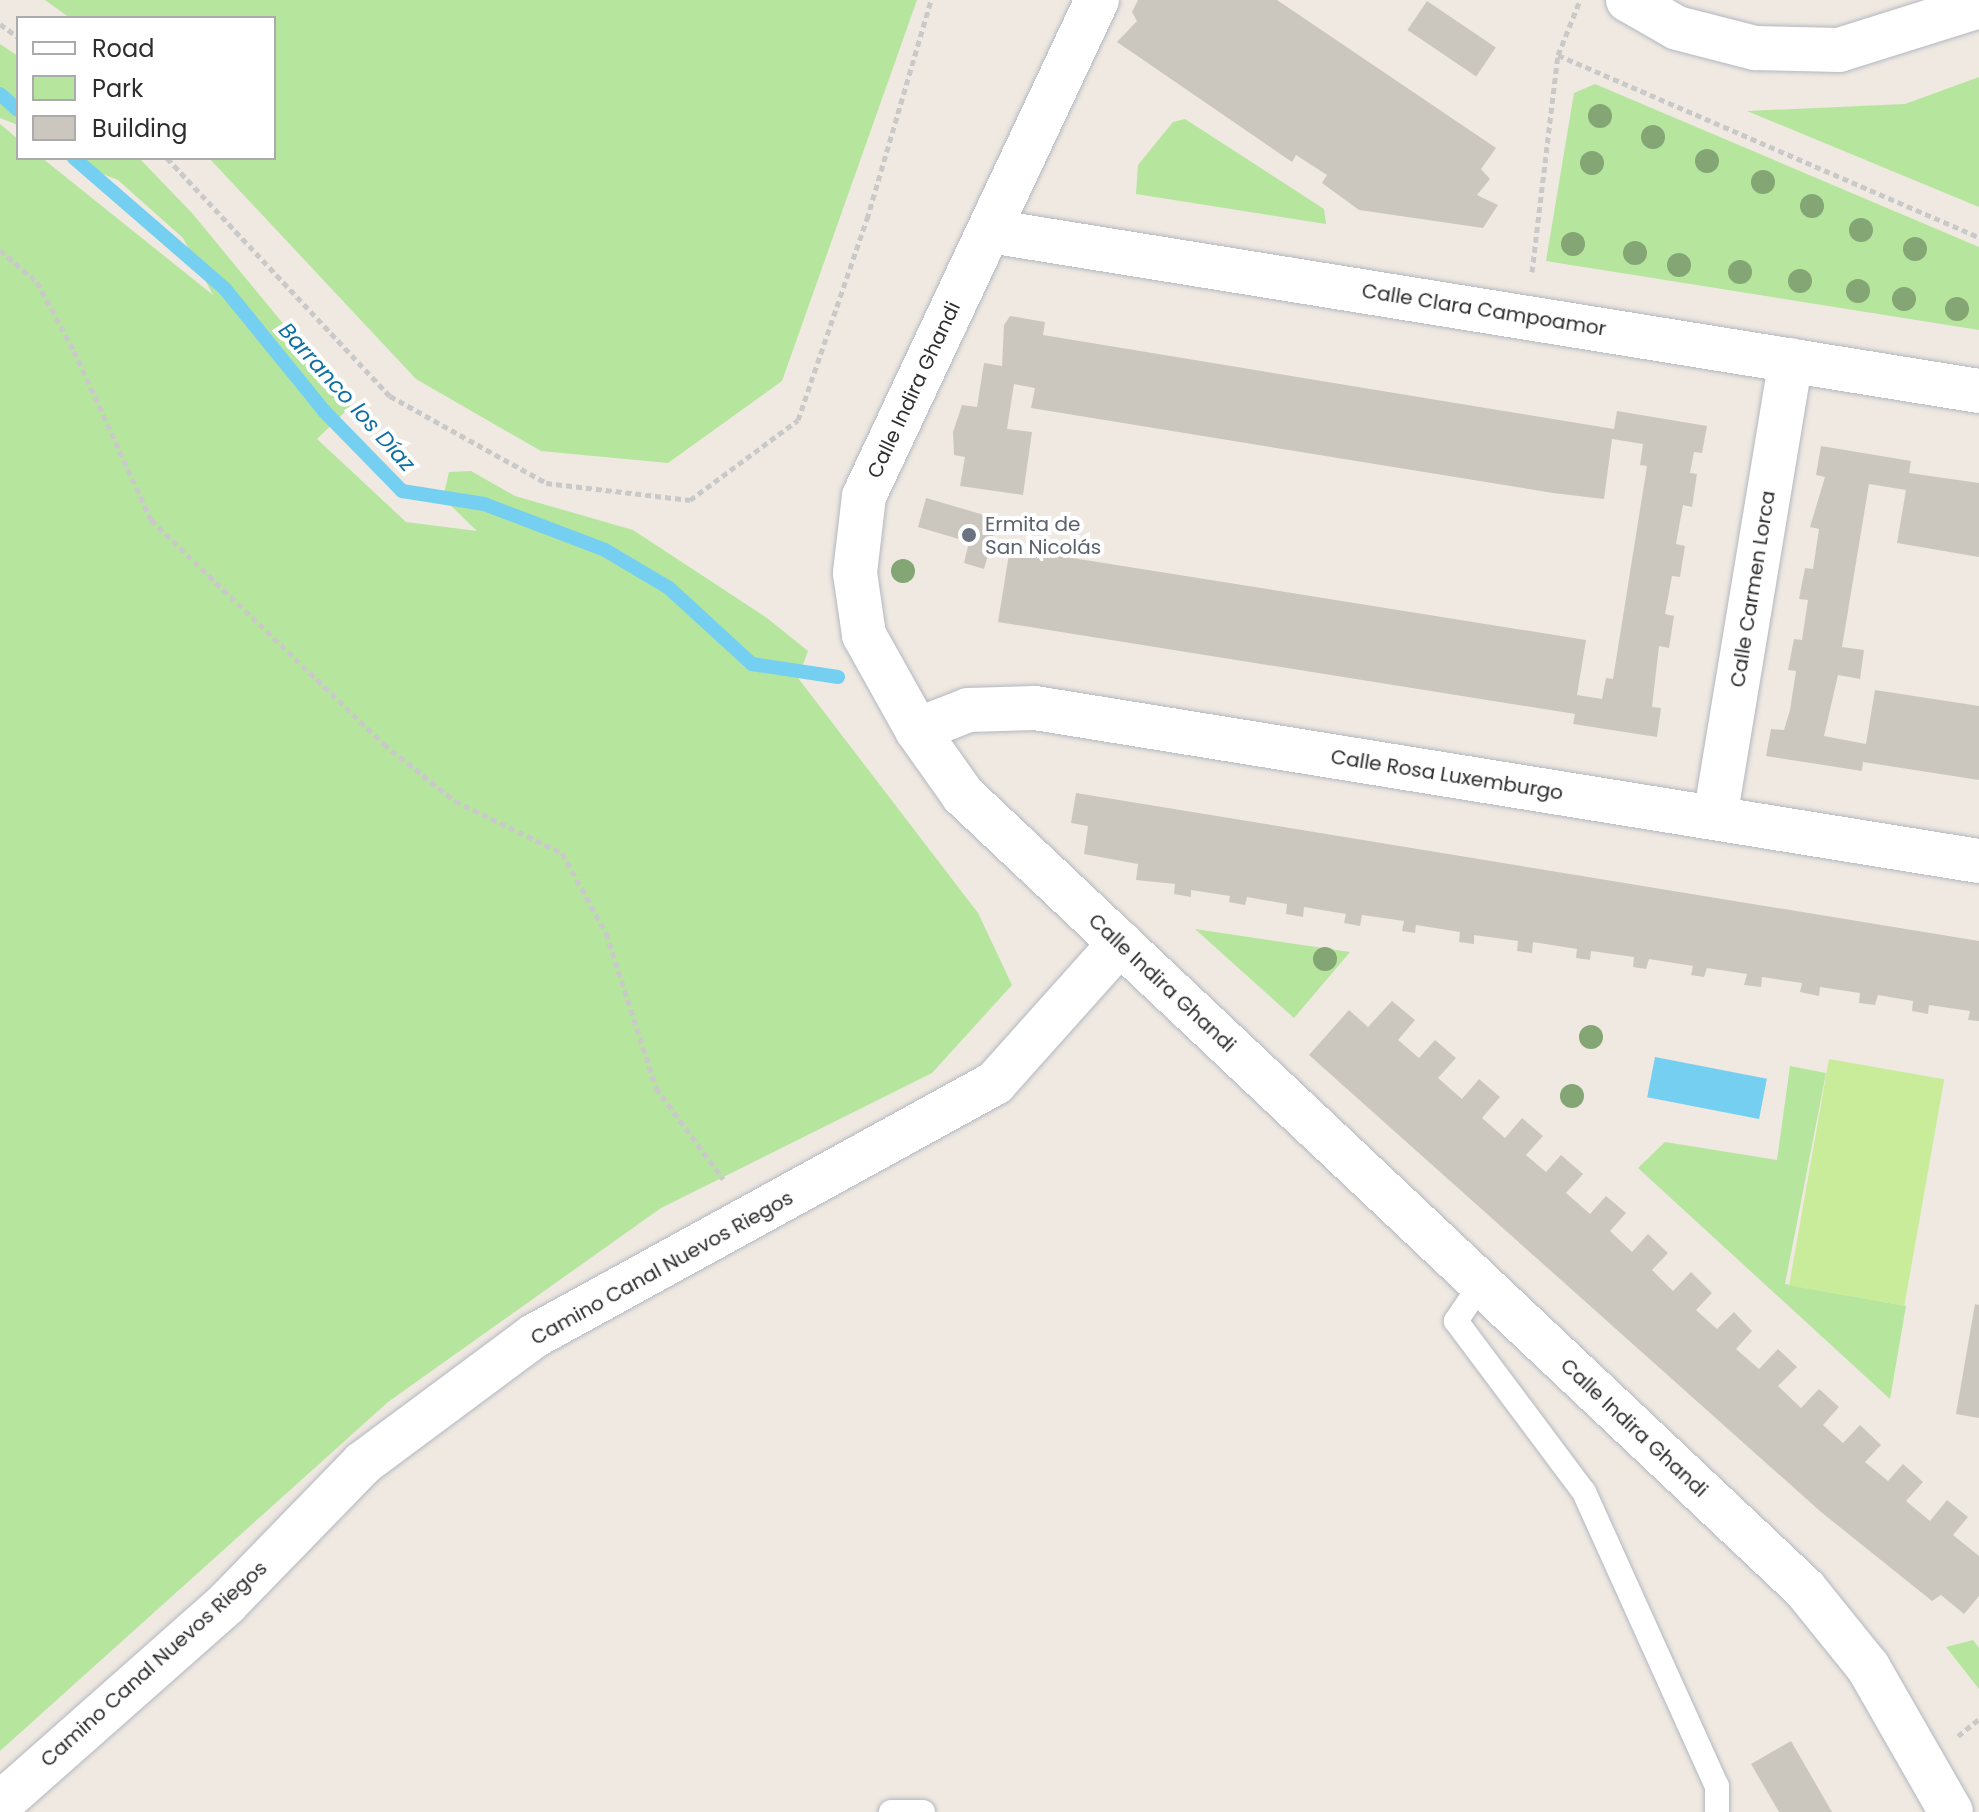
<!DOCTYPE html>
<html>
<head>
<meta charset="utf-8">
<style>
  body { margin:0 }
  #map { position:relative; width:1979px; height:1812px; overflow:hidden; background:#efe9e1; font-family:Poppins,sans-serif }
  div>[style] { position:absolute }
  .green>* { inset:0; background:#b6e59e }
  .pitch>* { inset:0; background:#c9ec9a; transform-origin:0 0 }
  .water>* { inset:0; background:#75cff0; transform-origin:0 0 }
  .stream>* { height:14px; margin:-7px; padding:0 7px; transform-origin:7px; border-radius:7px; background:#75cff0 }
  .building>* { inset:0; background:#cbc7bf; transform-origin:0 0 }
  .path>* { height:5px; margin-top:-2.5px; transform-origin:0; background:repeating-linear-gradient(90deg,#c9c9c9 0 6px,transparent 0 10px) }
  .roads { filter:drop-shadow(0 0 2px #b4b7c1) drop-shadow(0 0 2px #b4b7c1) }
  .lane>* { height:24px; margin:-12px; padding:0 12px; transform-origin:12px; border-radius:12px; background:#fff }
  .street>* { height:44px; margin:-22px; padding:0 22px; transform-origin:22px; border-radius:22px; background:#fff }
  .secondary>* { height:44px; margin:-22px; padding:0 22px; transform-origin:22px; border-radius:22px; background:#fff }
  .trees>* { width:24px; height:24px; margin:-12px; border-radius:50%; background:#84a574 }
  .dots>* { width:22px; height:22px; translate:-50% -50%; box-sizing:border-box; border:4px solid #fff; border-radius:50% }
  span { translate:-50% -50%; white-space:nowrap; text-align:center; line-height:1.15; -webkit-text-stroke:8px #fff; paint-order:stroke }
  .street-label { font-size:20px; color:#2e2e2e }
  .worship-label { font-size:20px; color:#5b616d }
  .left { translate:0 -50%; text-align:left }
  .water-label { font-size:22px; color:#0d6fa3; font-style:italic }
  .legend { position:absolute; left:16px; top:16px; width:260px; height:144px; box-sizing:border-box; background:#fff; border:2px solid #ababab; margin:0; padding:10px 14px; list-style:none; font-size:24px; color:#2e2e2e }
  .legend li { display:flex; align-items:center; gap:16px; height:40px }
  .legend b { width:40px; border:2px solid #ababab }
</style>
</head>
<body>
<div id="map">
  <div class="green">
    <i style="clip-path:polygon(45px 0,917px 0,782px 381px,668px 463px,541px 451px,416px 379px,209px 158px,274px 158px,274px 18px,70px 18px)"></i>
    <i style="clip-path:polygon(0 44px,18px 56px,18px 125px,0 118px)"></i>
    <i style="clip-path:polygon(1979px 77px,1979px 207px,1747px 111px,1905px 104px)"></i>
    <i style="clip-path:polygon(1595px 84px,1979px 247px,1979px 330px,1546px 261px,1574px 93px)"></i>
    <i style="clip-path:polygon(1185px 119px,1324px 209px,1326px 224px,1136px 194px,1138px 165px,1173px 122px)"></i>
    <i style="clip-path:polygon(0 124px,18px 139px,18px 158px,42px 158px,213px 295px,183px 238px,118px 180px,61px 158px,139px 158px,192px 213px,351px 406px,317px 439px,406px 522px,477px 531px,443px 498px,449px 472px,471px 471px,515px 496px,633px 530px,767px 618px,808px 651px,798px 678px,978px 913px,1012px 985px,932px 1073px,661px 1208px,388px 1402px,0 1751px)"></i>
    <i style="clip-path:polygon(1195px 929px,1350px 952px,1294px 1018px)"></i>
    <i style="clip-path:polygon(1790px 1066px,1826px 1073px,1785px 1284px,1906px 1306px,1890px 1399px,1638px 1168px,1665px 1142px,1777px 1160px)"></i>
    <i style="clip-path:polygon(1973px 1640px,1979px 1648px,1979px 1689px,1946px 1647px)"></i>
  </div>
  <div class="pitch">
    <i style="left:1829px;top:1059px;width:117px;height:230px;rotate:10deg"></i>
  </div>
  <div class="water">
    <i style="left:1655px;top:1057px;width:114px;height:41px;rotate:11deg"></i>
  </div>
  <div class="stream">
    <i style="left:0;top:94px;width:24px;rotate:42deg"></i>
    <i style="left:74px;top:158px;width:200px;rotate:40.9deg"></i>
    <i style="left:225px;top:289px;width:157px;rotate:50.9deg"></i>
    <i style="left:324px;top:411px;width:112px;rotate:45.7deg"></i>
    <i style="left:402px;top:491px;width:83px;rotate:9deg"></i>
    <i style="left:484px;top:504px;width:129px;rotate:20.8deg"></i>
    <i style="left:605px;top:550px;width:74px;rotate:30.7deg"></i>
    <i style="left:669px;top:588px;width:113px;rotate:42.5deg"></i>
    <i style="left:752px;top:664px;width:87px;rotate:8.6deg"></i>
  </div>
  <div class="building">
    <i style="clip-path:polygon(1138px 0,1277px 0,1496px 148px,1481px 169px,1490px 179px,1477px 195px,1498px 205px,1483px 228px,1359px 210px,1322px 183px,1327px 175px,1296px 155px,1292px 162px,1117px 42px,1137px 21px,1132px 12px)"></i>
    <i style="left:1427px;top:1px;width:83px;height:35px;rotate:34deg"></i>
    <i style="clip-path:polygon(1010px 316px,1045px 322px,1043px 335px,1510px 412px,1614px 429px,1617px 411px,1707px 426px,1702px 453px,1694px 452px,1690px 473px,1697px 474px,1692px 507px,1683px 505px,1676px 544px,1685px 546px,1680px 577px,1672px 576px,1665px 614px,1674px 616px,1669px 648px,1659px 646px,1652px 707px,1661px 708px,1657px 737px,1573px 724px,1575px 714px,998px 622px,1010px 548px,1586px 640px,1577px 695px,1602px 699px,1606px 678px,1613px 679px,1647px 466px,1640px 465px,1643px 444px,1612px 439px,1604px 499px,1553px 493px,1031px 408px,1035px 388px,1014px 384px,1007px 429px,1032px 432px,1023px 495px,960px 486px,965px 457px,954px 455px,953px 432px,962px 405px,977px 407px,984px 363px,1002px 366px,1004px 325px)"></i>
    <i style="clip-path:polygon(1821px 446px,1911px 461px,1909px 473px,1979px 483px,1979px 557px,1897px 543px,1906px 490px,1869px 484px,1842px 647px,1864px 650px,1860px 679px,1838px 675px,1824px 736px,1866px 744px,1875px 690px,1979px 706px,1979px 780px,1863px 762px,1862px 771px,1766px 756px,1771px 729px,1784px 730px,1790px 710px,1796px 671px,1788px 670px,1794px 639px,1802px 640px,1808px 600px,1799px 599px,1805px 568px,1813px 569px,1819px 529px,1810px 527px,1825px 477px,1816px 475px)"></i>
    <i style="clip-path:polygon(926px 498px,998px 519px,984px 569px,964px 563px,969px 542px,918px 527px)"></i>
    <i style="clip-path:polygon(1076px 793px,1979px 941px,1979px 1021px,1968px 1020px,1970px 1011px,1929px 1005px,1928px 1014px,1912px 1011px,1913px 1001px,1878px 995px,1875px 1005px,1859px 1003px,1860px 993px,1820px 987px,1819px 996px,1800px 992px,1802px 983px,1762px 977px,1761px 987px,1744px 985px,1747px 974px,1707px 968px,1704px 977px,1691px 975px,1693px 966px,1649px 959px,1646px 969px,1633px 967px,1634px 957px,1591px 951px,1590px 960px,1576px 958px,1577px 949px,1533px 942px,1532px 953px,1517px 951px,1518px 941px,1474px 935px,1474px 944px,1459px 942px,1460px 932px,1416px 925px,1415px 933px,1402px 931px,1404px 921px,1362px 915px,1360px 926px,1344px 923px,1346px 914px,1304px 907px,1303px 917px,1286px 914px,1287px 904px,1247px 897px,1245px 905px,1229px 902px,1230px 896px,1191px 890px,1191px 897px,1174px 894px,1175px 884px,1136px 880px,1138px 864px,1084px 854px,1088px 826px,1071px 823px)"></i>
    <i style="clip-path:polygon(1392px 1001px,1415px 1020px,1398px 1040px,1419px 1058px,1435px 1040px,1456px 1058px,1438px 1078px,1462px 1099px,1479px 1079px,1500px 1097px,1482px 1118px,1505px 1138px,1522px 1118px,1543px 1136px,1526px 1155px,1546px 1172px,1561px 1155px,1583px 1174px,1566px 1193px,1590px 1214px,1606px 1196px,1626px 1213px,1610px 1231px,1632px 1252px,1648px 1234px,1668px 1253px,1652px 1270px,1673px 1291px,1691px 1272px,1712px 1293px,1696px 1310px,1717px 1329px,1734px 1312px,1752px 1331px,1736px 1349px,1759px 1369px,1778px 1349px,1797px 1367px,1778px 1386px,1801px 1408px,1819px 1389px,1839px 1407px,1823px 1425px,1843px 1443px,1860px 1425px,1881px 1445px,1865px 1462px,1888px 1481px,1903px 1464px,1923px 1482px,1906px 1501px,1930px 1521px,1947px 1500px,1968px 1517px,1953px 1535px,1979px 1556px,1979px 1596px,1964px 1614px,1941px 1595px,1932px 1601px,1821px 1512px,1309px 1055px,1349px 1010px,1368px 1027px)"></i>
    <i style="clip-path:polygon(1975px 1304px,1979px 1305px,1979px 1418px,1956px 1414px)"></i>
    <i style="clip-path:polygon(1791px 1741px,1832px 1812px,1779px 1812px,1751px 1764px)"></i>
  </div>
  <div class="path">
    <i style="left:0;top:24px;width:22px;rotate:36deg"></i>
    <i style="left:1558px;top:55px;width:459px;rotate:23.4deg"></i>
    <i style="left:167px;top:158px;width:326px;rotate:46.9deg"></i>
    <i style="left:390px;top:396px;width:179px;rotate:29.1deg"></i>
    <i style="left:546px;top:483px;width:145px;rotate:6.7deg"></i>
    <i style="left:690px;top:500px;width:134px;rotate:-36.5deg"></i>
    <i style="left:798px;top:420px;width:213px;rotate:-71.1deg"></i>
    <i style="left:867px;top:219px;width:228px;rotate:-73.7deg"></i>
    <i style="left:0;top:250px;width:49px;rotate:40.9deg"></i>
    <i style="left:37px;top:282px;width:78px;rotate:61.8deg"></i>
    <i style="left:74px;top:351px;width:186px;rotate:65.5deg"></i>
    <i style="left:151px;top:520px;width:323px;rotate:43.9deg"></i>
    <i style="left:384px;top:744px;width:91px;rotate:38.8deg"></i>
    <i style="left:455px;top:801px;width:119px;rotate:25.9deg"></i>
    <i style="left:562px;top:853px;width:91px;rotate:61.2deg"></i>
    <i style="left:606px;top:933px;width:163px;rotate:72.1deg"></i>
    <i style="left:656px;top:1088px;width:113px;rotate:53.6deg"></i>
    <i style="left:1532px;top:272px;width:219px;rotate:-83.2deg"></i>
    <i style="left:1558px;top:55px;width:59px;rotate:-68.2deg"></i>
    <i style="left:1958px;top:1736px;width:27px;rotate:-39deg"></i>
  </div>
  <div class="roads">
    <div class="lane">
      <i style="left:1481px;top:1284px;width:45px;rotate:124deg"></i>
      <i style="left:1456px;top:1321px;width:214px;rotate:53.2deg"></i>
      <i style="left:1584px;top:1492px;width:323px;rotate:65.7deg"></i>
      <i style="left:1717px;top:1786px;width:26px;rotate:90deg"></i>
      <i style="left:891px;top:1812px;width:32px"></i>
    </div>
    <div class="street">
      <i style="left:1097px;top:0;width:548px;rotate:115.16deg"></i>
      <i style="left:864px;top:496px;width:78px;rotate:96.7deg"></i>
      <i style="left:855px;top:573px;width:63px;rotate:81.7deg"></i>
      <i style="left:864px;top:635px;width:109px;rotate:60.8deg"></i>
      <i style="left:917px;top:730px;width:80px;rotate:54.7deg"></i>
      <i style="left:963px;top:795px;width:1157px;rotate:43.32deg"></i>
      <i style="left:1805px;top:1589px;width:100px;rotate:51.1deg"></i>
      <i style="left:1868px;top:1667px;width:167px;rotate:60.2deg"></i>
      <i style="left:990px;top:231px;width:1002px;rotate:9.19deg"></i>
      <i style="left:917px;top:730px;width:55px;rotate:-21.4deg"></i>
      <i style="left:968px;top:710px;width:67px;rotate:-1.7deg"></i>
      <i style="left:1035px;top:708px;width:956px;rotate:9.21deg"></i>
      <i style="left:1715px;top:818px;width:464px;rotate:-80.6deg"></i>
      <i style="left:0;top:1804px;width:303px;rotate:-41.5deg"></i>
      <i style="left:227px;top:1603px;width:195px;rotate:-45.8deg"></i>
      <i style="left:363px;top:1463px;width:213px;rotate:-36.6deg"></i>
      <i style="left:534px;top:1336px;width:526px;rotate:-28.76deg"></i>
      <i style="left:995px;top:1083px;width:188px;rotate:-48.2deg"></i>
    </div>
    <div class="secondary">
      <i style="left:1628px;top:0;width:56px;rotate:29.7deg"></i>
      <i style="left:1677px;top:28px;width:81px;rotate:14.4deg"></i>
      <i style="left:1755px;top:48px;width:84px;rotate:1.4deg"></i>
      <i style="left:1839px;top:50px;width:147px;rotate:-17.4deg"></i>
    </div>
  </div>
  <div class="trees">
    <i style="left:1600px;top:116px"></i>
    <i style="left:1653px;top:137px"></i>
    <i style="left:1707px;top:161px"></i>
    <i style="left:1592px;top:163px"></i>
    <i style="left:1763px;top:182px"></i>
    <i style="left:1812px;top:206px"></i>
    <i style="left:1861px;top:230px"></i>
    <i style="left:1573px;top:244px"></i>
    <i style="left:1915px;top:249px"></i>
    <i style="left:1635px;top:253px"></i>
    <i style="left:1679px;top:265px"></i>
    <i style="left:1740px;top:272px"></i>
    <i style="left:1800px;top:281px"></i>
    <i style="left:1858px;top:291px"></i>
    <i style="left:1904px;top:299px"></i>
    <i style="left:1957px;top:309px"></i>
    <i style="left:903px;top:571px"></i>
    <i style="left:1325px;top:959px"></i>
    <i style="left:1591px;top:1037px"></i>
    <i style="left:1572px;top:1096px"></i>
  </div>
  <div class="dots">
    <i style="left:969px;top:535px;background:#6b7280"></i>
  </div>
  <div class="street-label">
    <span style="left:1484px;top:310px;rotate:9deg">Calle Clara Campoamor</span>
    <span style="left:914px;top:390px;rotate:-65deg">Calle Indira Ghandi</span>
    <span style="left:1753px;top:589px;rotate:-81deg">Calle Carmen Lorca</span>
    <span style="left:1447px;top:775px;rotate:9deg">Calle Rosa Luxemburgo</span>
    <span style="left:1162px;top:983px;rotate:43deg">Calle Indira Ghandi</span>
    <span style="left:662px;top:1268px;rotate:-29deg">Camino Canal Nuevos Riegos</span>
    <span style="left:1634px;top:1428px;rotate:43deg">Calle Indira Ghandi</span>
    <span style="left:154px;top:1664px;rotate:-42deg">Camino Canal Nuevos Riegos</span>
  </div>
  <div class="worship-label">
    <span class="left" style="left:985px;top:536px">Ermita de<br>San Nicolás</span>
  </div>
  <div class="water-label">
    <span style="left:347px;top:397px;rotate:48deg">Barranco los Díaz</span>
  </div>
  <ul class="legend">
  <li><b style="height:10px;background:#fff"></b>Road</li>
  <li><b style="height:22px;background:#b6e59e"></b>Park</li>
  <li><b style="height:22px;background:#cbc7bf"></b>Building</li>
  </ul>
</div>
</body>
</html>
